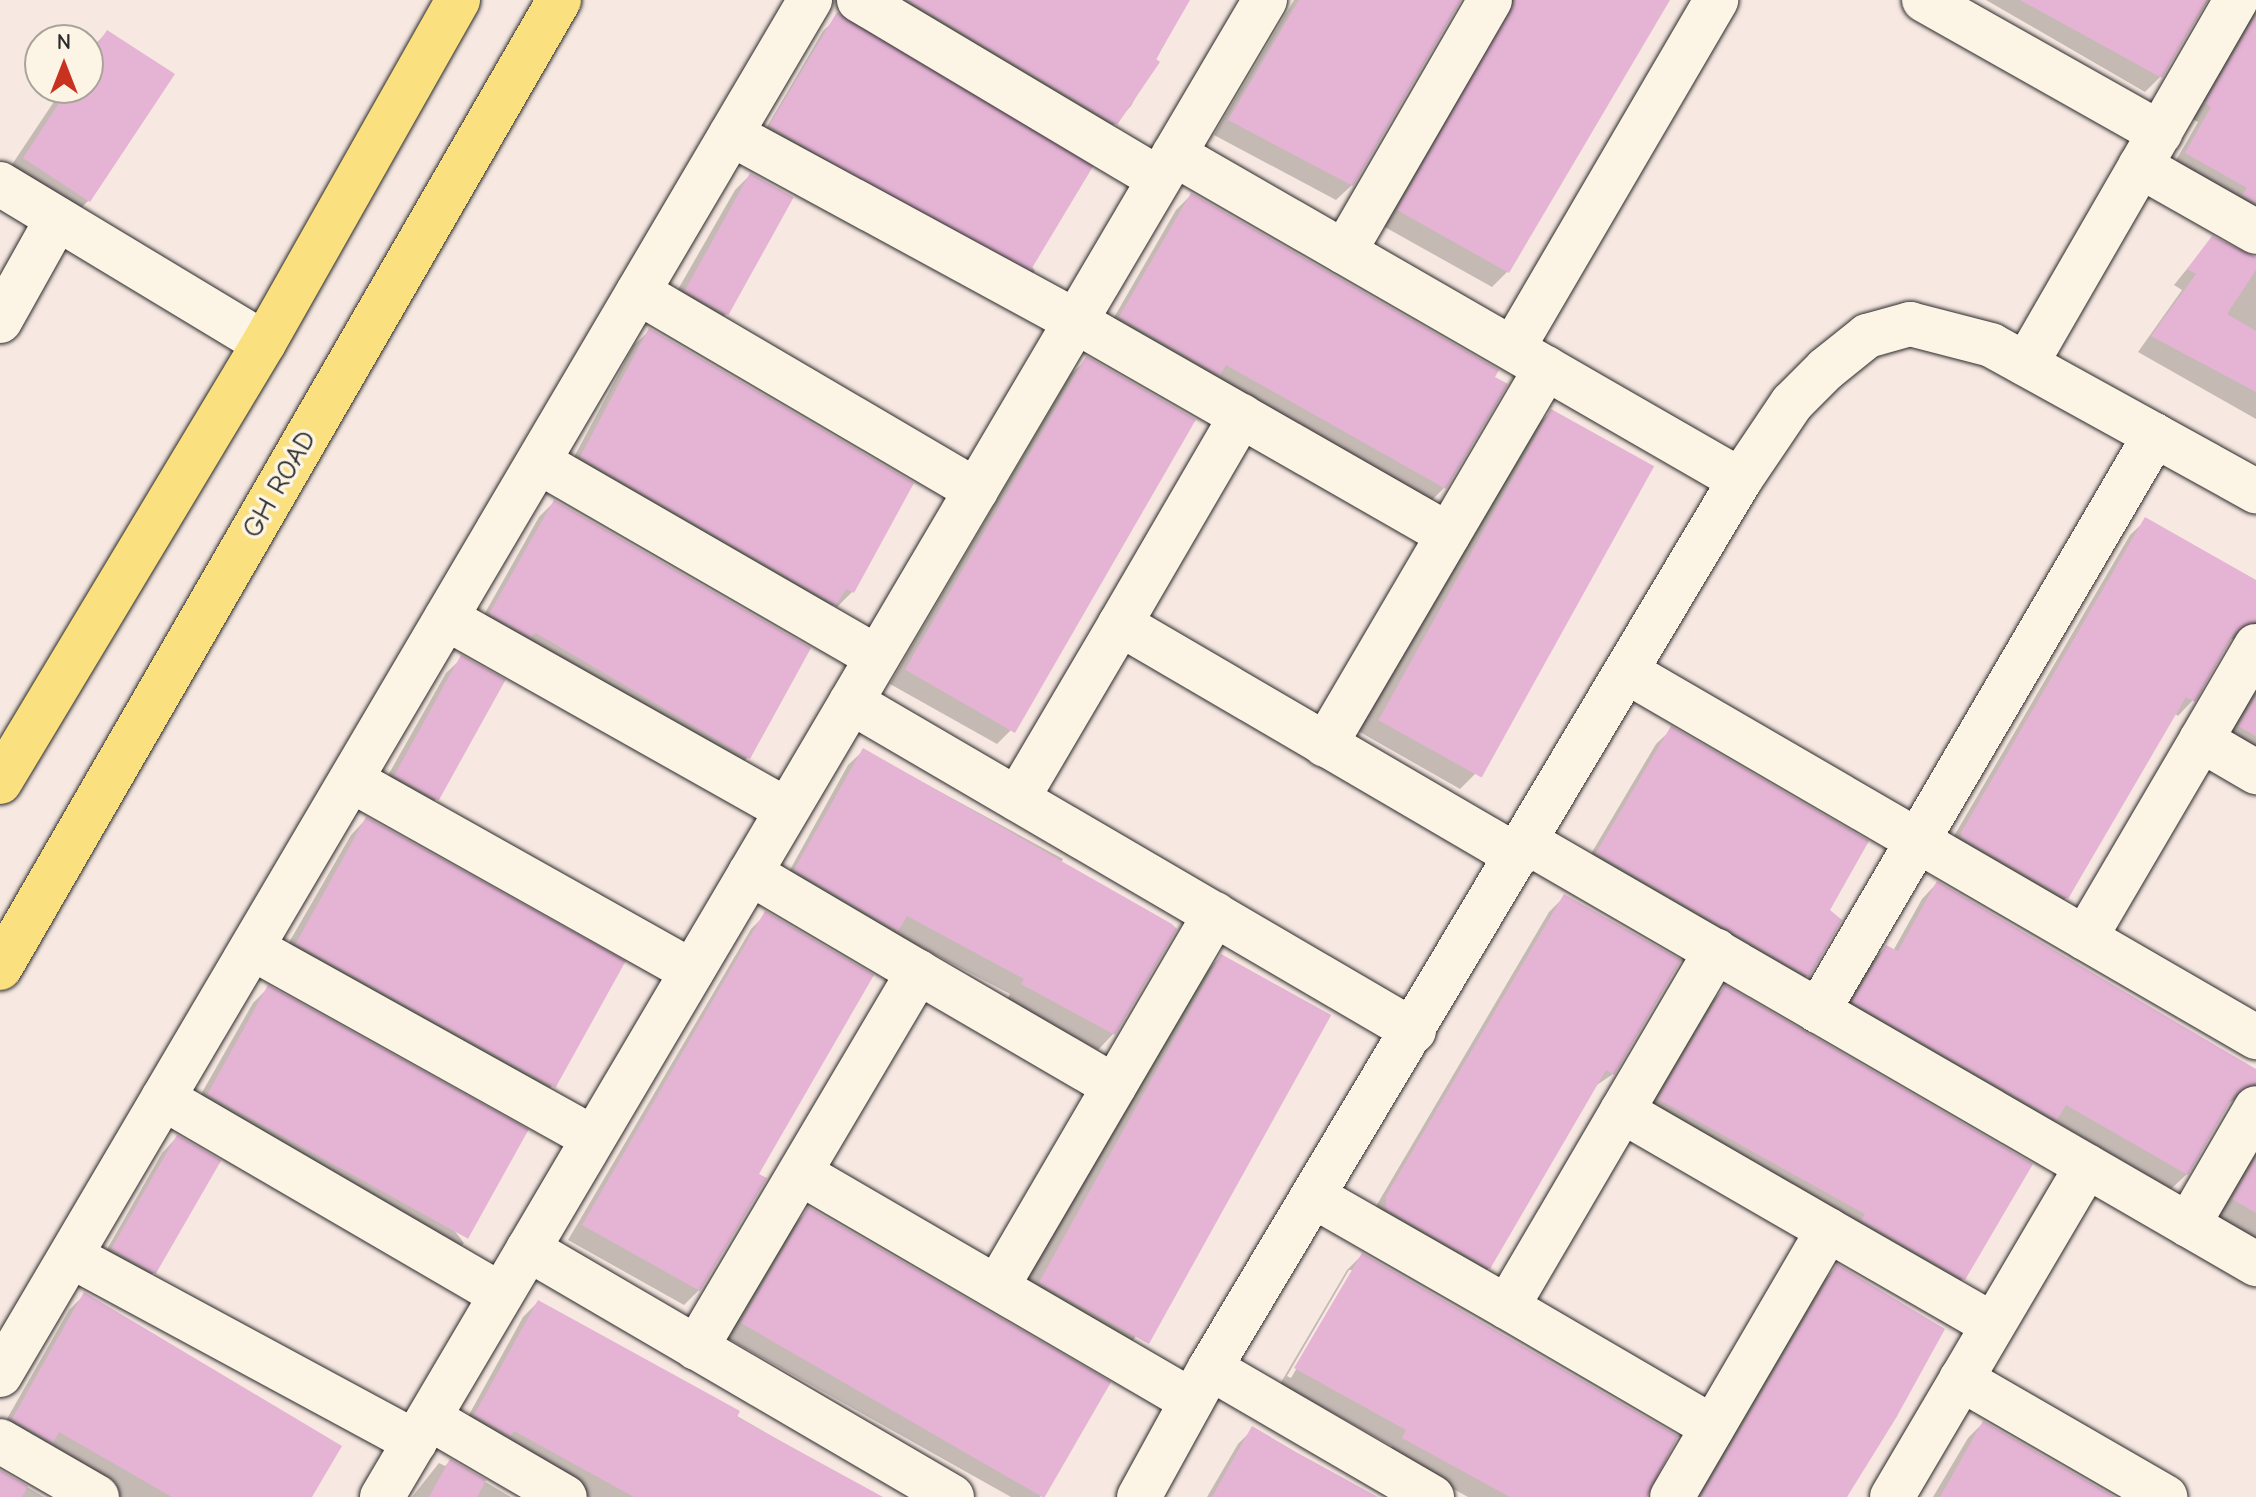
<!DOCTYPE html>
<html>
<head>
<meta charset="utf-8">
<style>
  body { margin:0 }
  #map { position:relative; width:2256px; height:1497px; overflow:hidden; background:#f7e8e2; font-family:"Comic Neue",sans-serif }
  div>[style] { position:absolute }
  .shadow>* { inset:0; background:#0003 }
  .building>* { inset:0; background:#e5b4d5; transform-origin:0 0 }
  .roads { filter:drop-shadow(0 0 2px #2b2b2b) drop-shadow(0 0 2px #2b2b2b) }
  .minor>* { height:44px; margin:-22px; padding:0 22px; transform-origin:22px; border-radius:22px; background:#fcf5e5 }
  .major>* { height:44px; margin:-22px; padding:0 22px; transform-origin:22px; border-radius:22px; background:#fbe080 }
  span { translate:-50% -50%; white-space:nowrap; text-align:center; line-height:1.15; -webkit-text-stroke:7px #fcf5e5; paint-order:stroke }
  .street-label { font-size:28px; color:#2b2b2b }
  .north { position:absolute; left:24px; top:24px; width:80px; height:80px; box-sizing:border-box; background:#fcf5e5; border:2px solid #a8a49b; border-radius:50%; rotate:0deg; font-size:22px; font-weight:700; line-height:32px; text-align:center; color:#2b2b2b }
  .north::after { content:''; display:block; margin:auto; width:28px; height:36px; background:#c8321e; clip-path:polygon(50% 0,100% 100%,50% 72%,0 100%) }
</style>
</head>
<body>
<div id="map">
  <div class="shadow">
    <i style="clip-path:polygon(862px 0,1188px 0,1131px 106px,1101px 139px)"></i>
    <i style="clip-path:polygon(1294px 0,1459px 0,1352px 185px,1336px 200px,1214px 135px)"></i>
    <i style="clip-path:polygon(1494px 0,1667px 0,1507px 272px,1492px 287px,1383px 226px)"></i>
    <i style="clip-path:polygon(1986px 0,2208px 0,2160px 77px,2145px 92px)"></i>
    <i style="clip-path:polygon(2256px 0,2256px 230px,2171px 169px,2198px 122px,2192px 119px)"></i>
    <i style="clip-path:polygon(839px 16px,1035px 271px,1020px 286px,758px 142px,823px 31px)"></i>
    <i style="clip-path:polygon(107px 32px,88px 201px,66px 223px,1px 181px,63px 88px,88px 88px,88px 52px)"></i>
    <i style="clip-path:polygon(750px 175px,726px 314px,710px 329px,669px 305px,735px 190px)"></i>
    <i style="clip-path:polygon(1191px 195px,1444px 488px,1429px 503px,1105px 333px,1176px 210px)"></i>
    <i style="clip-path:polygon(2212px 238px,2256px 259px,2256px 419px,2138px 352px,2182px 290px,2174px 285px)"></i>
    <i style="clip-path:polygon(650px 330px,911px 483px,852px 592px,837px 607px,833px 605px,819px 619px,566px 472px,634px 345px)"></i>
    <i style="clip-path:polygon(1087px 359px,1012px 729px,997px 744px,890px 684px,1071px 374px)"></i>
    <i style="clip-path:polygon(1552px 411px,1475px 774px,1460px 789px,1358px 731px,1536px 426px)"></i>
    <i style="clip-path:polygon(554px 502px,748px 757px,733px 773px,476px 629px,539px 517px)"></i>
    <i style="clip-path:polygon(2146px 520px,2256px 585px,2256px 643px,2231px 639px,2193px 700px,2178px 716px,2174px 713px,2066px 898px,2051px 913px,1947px 848px,2130px 535px)"></i>
    <i style="clip-path:polygon(462px 658px,436px 799px,421px 814px,379px 791px,446px 673px)"></i>
    <i style="clip-path:polygon(2256px 683px,2256px 758px,2224px 742px)"></i>
    <i style="clip-path:polygon(1672px 729px,1827px 910px,1808px 975px,1792px 991px,1582px 869px,1656px 744px)"></i>
    <i style="clip-path:polygon(864px 750px,1063px 859px,1060px 865px,1174px 930px,1113px 1034px,1098px 1050px,1007px 1000px,1010px 994px,894px 933px,781px 886px,848px 765px)"></i>
    <i style="clip-path:polygon(366px 819px,552px 1086px,536px 1101px,280px 958px,351px 835px)"></i>
    <i style="clip-path:polygon(1937px 883px,2256px 1070px,2256px 1104px,2239px 1097px,2227px 1104px,2187px 1174px,2171px 1189px,2054px 1121px,2040px 1134px,1839px 1017px,1871px 963px,1886px 947px,1893px 951px,1922px 899px)"></i>
    <i style="clip-path:polygon(1564px 897px,1613px 1074px,1594px 1087px,1489px 1268px,1474px 1283px,1372px 1213px,1549px 912px)"></i>
    <i style="clip-path:polygon(766px 914px,757px 1175px,699px 1290px,684px 1305px,568px 1240px,751px 929px)"></i>
    <i style="clip-path:polygon(1221px 956px,1135px 1338px,1120px 1354px,1017px 1294px,1206px 972px)"></i>
    <i style="clip-path:polygon(268px 988px,464px 1243px,449px 1258px,192px 1110px,253px 1003px)"></i>
    <i style="clip-path:polygon(1725px 988px,1963px 1279px,1948px 1294px,1644px 1115px,1710px 1003px)"></i>
    <i style="clip-path:polygon(177px 1137px,154px 1272px,139px 1288px,98px 1265px,162px 1153px)"></i>
    <i style="clip-path:polygon(2256px 1150px,2256px 1245px,2214px 1222px)"></i>
    <i style="clip-path:polygon(809px 1209px,1045px 1492px,1040px 1497px,1011px 1497px,727px 1338px,794px 1225px)"></i>
    <i style="clip-path:polygon(evenodd,1362px 1255px,1645px 1497px,1468px 1497px,1388px 1453px,1392px 1446px,1280px 1384px,1347px 1270px,1362px 1255px,1349px 1270px,1354px 1270px,1291px 1378px,1287px 1376px,1349px 1270px)"></i>
    <i style="clip-path:polygon(1837px 1267px,1845px 1497px,1696px 1497px,1822px 1282px)"></i>
    <i style="clip-path:polygon(84px 1295px,312px 1497px,101px 1497px,0 1431px,69px 1310px)"></i>
    <i style="clip-path:polygon(538px 1302px,878px 1497px,589px 1497px,460px 1431px,523px 1317px)"></i>
    <i style="clip-path:polygon(1983px 1423px,2111px 1497px,1933px 1497px,1968px 1438px)"></i>
    <i style="clip-path:polygon(1253px 1429px,1366px 1497px,1207px 1497px,1238px 1444px)"></i>
    <i style="clip-path:polygon(450px 1461px,511px 1497px,412px 1497px,439px 1463px,445px 1466px)"></i>
    <i style="clip-path:polygon(0 1471px,44px 1497px,0 1497px)"></i>
  </div>
  <div class="building">
    <i style="clip-path:polygon(908px 0,1190px 0,1156px 59px,1160px 62px,1117px 125px)"></i>
    <i style="clip-path:polygon(1299px 0,1461px 0,1353px 186px,1228px 120px)"></i>
    <i style="clip-path:polygon(1515px 0,1670px 0,1509px 273px,1397px 210px)"></i>
    <i style="clip-path:polygon(2020px 0,2207px 0,2162px 78px)"></i>
    <i style="left:837px;top:12px;width:299px;height:132px;rotate:31deg"></i>
    <i style="clip-path:polygon(2256px 15px,2256px 203px,2242px 195px,2247px 188px,2185px 153px,2211px 107px,2205px 103px)"></i>
    <i style="clip-path:polygon(107px 30px,175px 74px,90px 202px,23px 158px,69px 88px,88px 88px,88px 59px)"></i>
    <i style="left:750px;top:173px;width:50px;height:135px;rotate:29deg"></i>
    <i style="clip-path:polygon(1191px 193px,1499px 370px,1495px 377px,1508px 384px,1446px 489px,1226px 365px,1220px 375px,1119px 317px)"></i>
    <i style="clip-path:polygon(2212px 236px,2256px 257px,2256px 270px,2227px 314px,2256px 331px,2256px 392px,2151px 336px,2196px 274px,2187px 269px)"></i>
    <i style="clip-path:polygon(649px 328px,914px 483px,854px 593px,846px 589px,836px 605px,580px 457px)"></i>
    <i style="left:1086px;top:356px;width:127px;height:362px;rotate:30deg"></i>
    <i style="left:1551px;top:409px;width:118px;height:356px;rotate:29deg"></i>
    <i style="clip-path:polygon(554px 500px,811px 648px,750px 759px,536px 633px,531px 637px,489px 614px)"></i>
    <i style="clip-path:polygon(2145px 517px,2256px 580px,2256px 621px,2234px 633px,2195px 702px,2186px 697px,2068px 899px,1961px 837px,1962px 831px)"></i>
    <i style="left:461px;top:655px;width:51px;height:138px;rotate:29deg"></i>
    <i style="clip-path:polygon(2256px 696px,2256px 736px,2238px 726px)"></i>
    <i style="clip-path:polygon(1671px 726px,1869px 841px,1830px 910px,1842px 920px,1809px 977px,1596px 853px)"></i>
    <i style="clip-path:polygon(863px 748px,1172px 924px,1177px 929px,1115px 1035px,1021px 984px,1024px 979px,907px 916px,898px 931px,794px 870px)"></i>
    <i style="left:366px;top:817px;width:297px;height:145px;rotate:29deg"></i>
    <i style="clip-path:polygon(1937px 881px,2256px 1069px,2256px 1083px,2234px 1095px,2188px 1175px,2066px 1105px,2057px 1120px,1852px 1002px,1886px 945px,1898px 951px)"></i>
    <i style="clip-path:polygon(1564px 894px,1681px 960px,1614px 1075px,1606px 1070px,1490px 1269px,1386px 1209px,1386px 1196px)"></i>
    <i style="clip-path:polygon(765px 911px,874px 975px,759px 1174px,767px 1178px,700px 1291px,582px 1225px)"></i>
    <i style="left:1221px;top:954px;width:126px;height:376px;rotate:29deg"></i>
    <i style="left:268px;top:985px;width:298px;height:125px;rotate:29deg"></i>
    <i style="clip-path:polygon(1725px 985px,2033px 1164px,1965px 1280px,1861px 1220px,1865px 1214px,1658px 1099px)"></i>
    <i style="left:177px;top:1135px;width:51px;height:131px;rotate:30deg"></i>
    <i style="clip-path:polygon(2256px 1158px,2256px 1213px,2232px 1199px)"></i>
    <i style="left:808px;top:1207px;width:350px;height:134px;rotate:30deg"></i>
    <i style="clip-path:polygon(1362px 1253px,1678px 1436px,1647px 1497px,1510px 1497px,1402px 1438px,1406px 1430px,1294px 1368px)"></i>
    <i style="clip-path:polygon(1837px 1264px,1945px 1329px,1896px 1418px,1847px 1497px,1701px 1497px)"></i>
    <i style="clip-path:polygon(84px 1292px,342px 1446px,312px 1497px,172px 1497px,59px 1432px,53px 1443px,12px 1419px)"></i>
    <i style="clip-path:polygon(538px 1300px,740px 1411px,737px 1417px,883px 1497px,634px 1497px,514px 1431px,511px 1436px,474px 1415px)"></i>
    <i style="clip-path:polygon(1983px 1421px,2115px 1497px,1940px 1497px)"></i>
    <i style="clip-path:polygon(1252px 1426px,1296px 1452px,1378px 1497px,1212px 1497px)"></i>
    <i style="clip-path:polygon(450px 1459px,486px 1480px,477px 1497px,429px 1497px)"></i>
    <i style="clip-path:polygon(0 1470px,28px 1486px,22px 1497px,0 1497px)"></i>
  </div>
  <div class="roads">
    <div class="minor">
      <i style="left:859px;top:0;width:349px;rotate:30.8deg"></i>
      <i style="left:1265px;top:0;width:815px;rotate:120.53deg"></i>
      <i style="left:851px;top:702px;width:652px;rotate:30.3deg"></i>
      <i style="left:1924px;top:0;width:271px;rotate:29.4deg"></i>
      <i style="left:731px;top:134px;width:392px;rotate:28.5deg"></i>
      <i style="left:1075px;top:321px;width:430px;rotate:29.8deg"></i>
      <i style="left:1174px;top:154px;width:653px;rotate:29.94deg"></i>
      <i style="left:2140px;top:166px;width:133px;rotate:29.6deg"></i>
      <i style="left:0;top:184px;width:308px;rotate:31.1deg"></i>
      <i style="left:1344px;top:252px;width:291px;rotate:-59.9deg"></i>
      <i style="left:638px;top:292px;width:392px;rotate:30.4deg"></i>
      <i style="left:0;top:321px;width:117px;rotate:-60.8deg"></i>
      <i style="left:1513px;top:348px;width:403px;rotate:-59.7deg"></i>
      <i style="left:2026px;top:364px;width:420px;rotate:-60deg"></i>
      <i style="left:539px;top:462px;width:390px;rotate:30deg"></i>
      <i style="left:446px;top:618px;width:391px;rotate:29.4deg"></i>
      <i style="left:1120px;top:624px;width:241px;rotate:-59.8deg"></i>
      <i style="left:1629px;top:673px;width:527px;rotate:30.16deg"></i>
      <i style="left:2085px;top:938px;width:229px;rotate:-59.6deg"></i>
      <i style="left:2201px;top:740px;width:64px;rotate:30.2deg"></i>
      <i style="left:2201px;top:740px;width:109px;rotate:-59.7deg"></i>
      <i style="left:1325px;top:745px;width:437px;rotate:-59.6deg"></i>
      <i style="left:351px;top:780px;width:391px;rotate:29.3deg"></i>
      <i style="left:1017px;top:799px;width:203px;rotate:-59.5deg"></i>
      <i style="left:1120px;top:624px;width:460px;rotate:30.3deg"></i>
      <i style="left:1525px;top:841px;width:845px;rotate:30.06deg"></i>
      <i style="left:2085px;top:938px;width:198px;rotate:30.1deg"></i>
      <i style="left:252px;top:948px;width:390px;rotate:29.1deg"></i>
      <i style="left:918px;top:972px;width:227px;rotate:30.2deg"></i>
      <i style="left:1818px;top:1011px;width:667px;rotate:-59.67deg"></i>
      <i style="left:163px;top:1098px;width:391px;rotate:30.2deg"></i>
      <i style="left:1622px;top:1111px;width:186px;rotate:-59.6deg"></i>
      <i style="left:800px;top:1173px;width:453px;rotate:30.2deg"></i>
      <i style="left:1315px;top:1197px;width:221px;rotate:29.8deg"></i>
      <i style="left:1507px;top:1307px;width:227px;rotate:-59.6deg"></i>
      <i style="left:1622px;top:1111px;width:238px;rotate:30deg"></i>
      <i style="left:1828px;top:1230px;width:309px;rotate:120.3deg"></i>
      <i style="left:2188px;top:1225px;width:135px;rotate:-59.8deg"></i>
      <i style="left:1828px;top:1230px;width:190px;rotate:29.9deg"></i>
      <i style="left:528px;top:1249px;width:491px;rotate:30.3deg"></i>
      <i style="left:71px;top:1256px;width:391px;rotate:28.4deg"></i>
      <i style="left:997px;top:1287px;width:432px;rotate:-59.7deg"></i>
      <i style="left:1507px;top:1307px;width:238px;rotate:30.3deg"></i>
      <i style="left:696px;top:1348px;width:437px;rotate:-59.4deg"></i>
      <i style="left:918px;top:972px;width:195px;rotate:-149.5deg"></i>
      <i style="left:1210px;top:1368px;width:257px;rotate:30.2deg"></i>
      <i style="left:0;top:1375px;width:1596px;rotate:-59.5deg"></i>
      <i style="left:1961px;top:1379px;width:236px;rotate:30deg"></i>
      <i style="left:429px;top:1418px;width:157px;rotate:30.2deg"></i>
      <i style="left:0;top:1441px;width:112px;rotate:30deg"></i>
      <i style="left:382px;top:1497px;width:923px;rotate:-59.46deg"></i>
      <i style="left:1139px;top:1497px;width:147px;rotate:-61.2deg"></i>
      <i style="left:1210px;top:1368px;width:1034px;rotate:-59.17deg"></i>
      <i style="left:1740px;top:480px;width:93px;rotate:-56deg"></i>
      <i style="left:1792px;top:403px;width:48px;rotate:-45deg"></i>
      <i style="left:1826px;top:369px;width:53px;rotate:-38.8deg"></i>
      <i style="left:1867px;top:336px;width:45px;rotate:-15.6deg"></i>
      <i style="left:1910px;top:324px;width:84px;rotate:14.5deg"></i>
      <i style="left:1991px;top:345px;width:303px;rotate:28.9deg"></i>
      <i style="left:1892px;top:1497px;width:384px;rotate:-59.5deg"></i>
    </div>
    <div class="major">
      <i style="left:0;top:782px;width:512px;rotate:-58.98deg"></i>
      <i style="left:264px;top:343px;width:394px;rotate:-60.5deg"></i>
      <i style="left:0;top:968px;width:1118px;rotate:-59.99deg"></i>
    </div>
  </div>
  <div class="street-label">
    <span style="left:279px;top:484px;rotate:-60deg">GH ROAD</span>
  </div>
  <div class="north">N</div>
</div>
</body>
</html>
